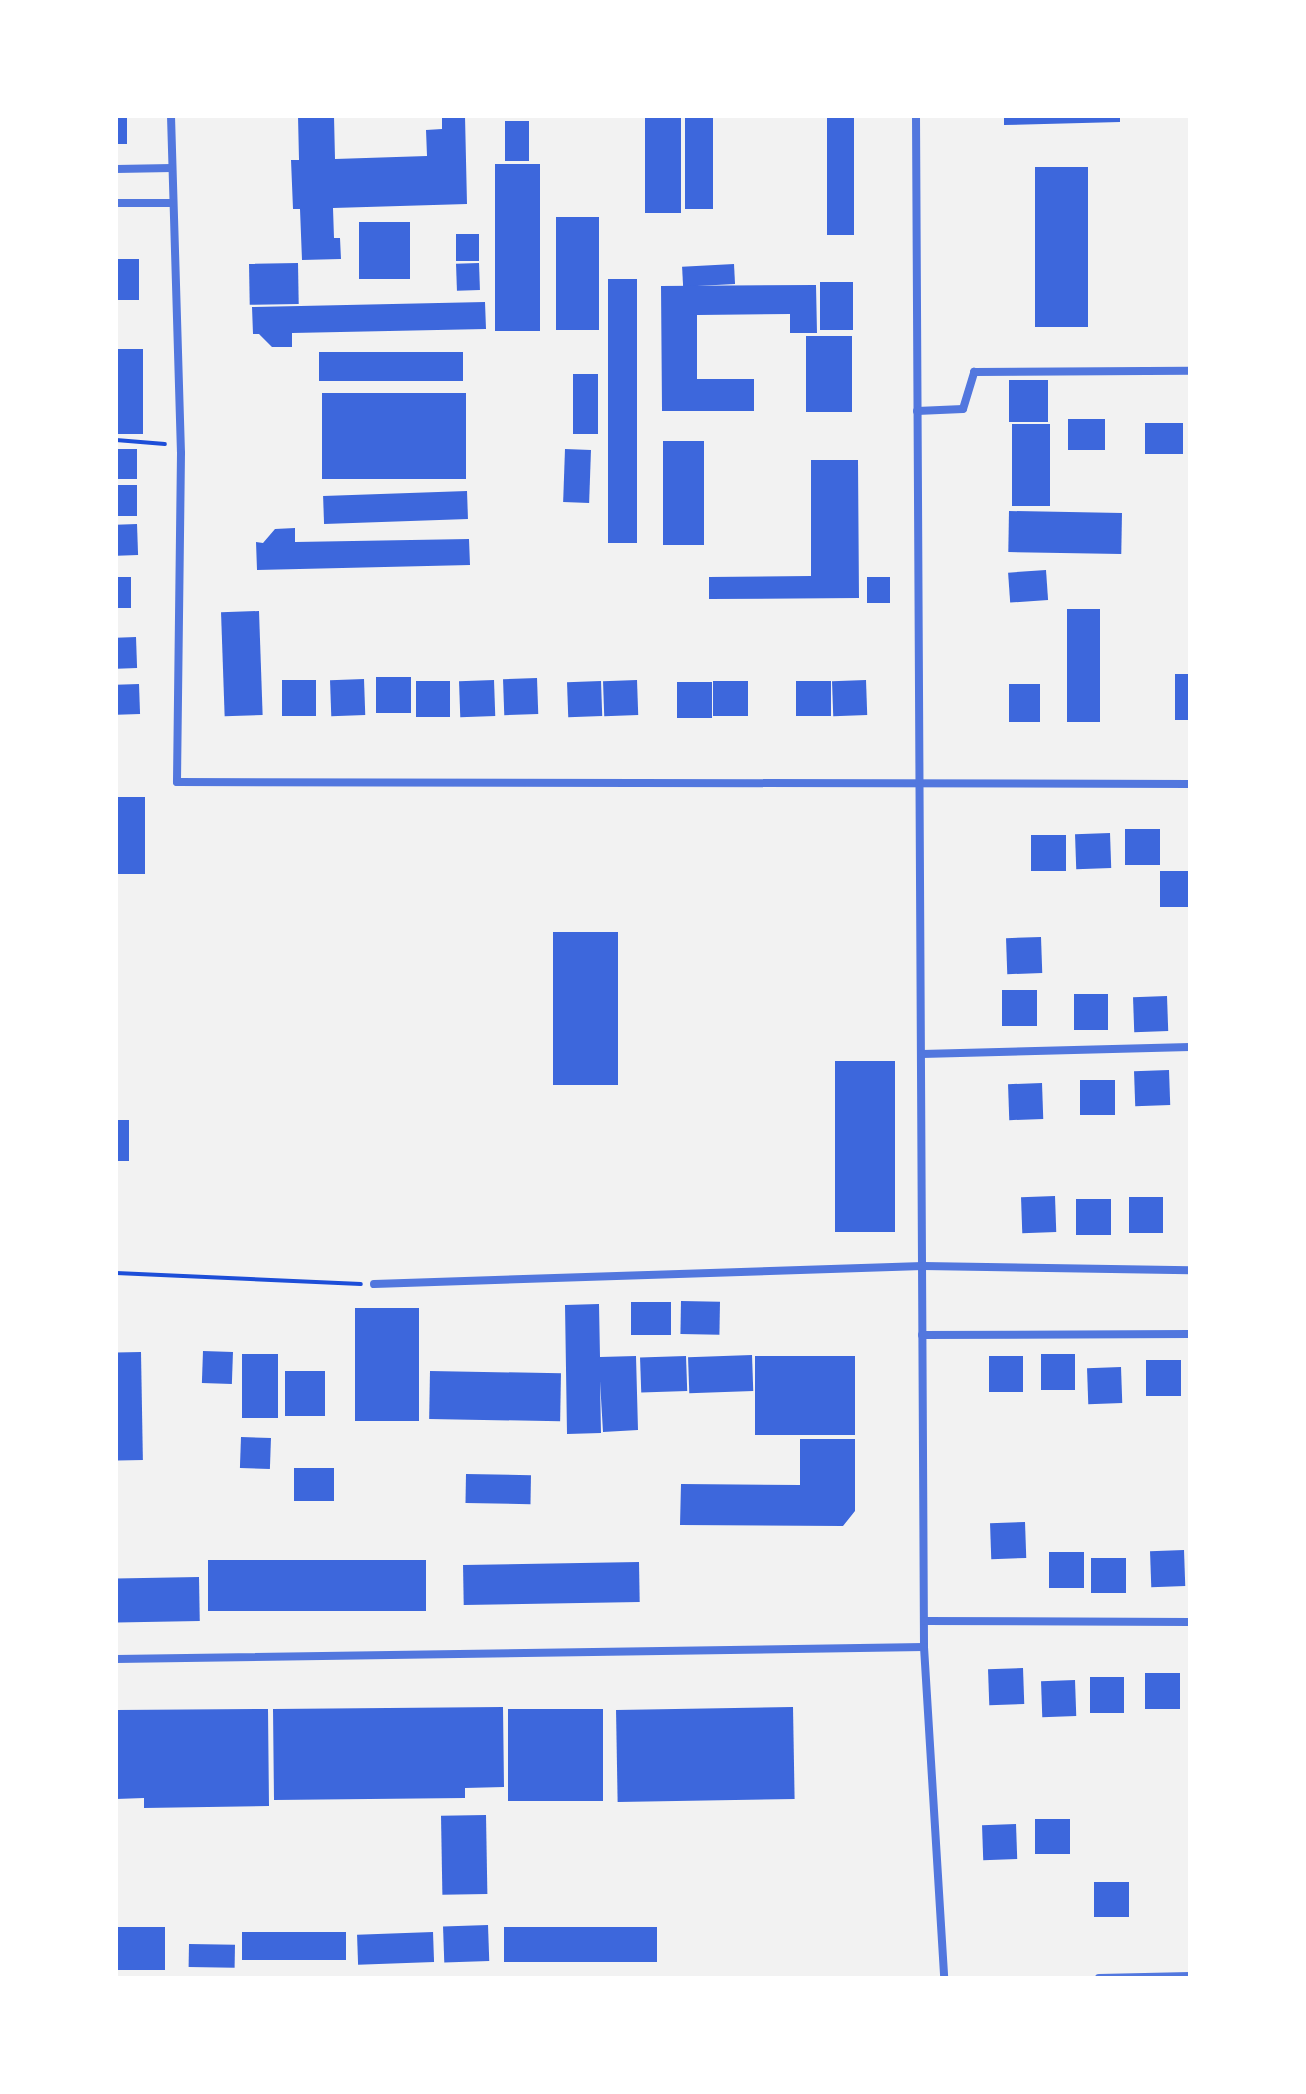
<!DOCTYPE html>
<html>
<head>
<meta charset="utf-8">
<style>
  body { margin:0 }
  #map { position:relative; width:1306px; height:2094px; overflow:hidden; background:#f2f2f2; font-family:Arial,sans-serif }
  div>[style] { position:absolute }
  .building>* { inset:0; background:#3d67dc; transform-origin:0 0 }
  .path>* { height:4px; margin:-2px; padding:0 2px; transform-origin:2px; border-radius:2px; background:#1d4ed8 }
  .minor>* { height:8px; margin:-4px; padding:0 4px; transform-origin:4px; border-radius:4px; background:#5277de }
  span { translate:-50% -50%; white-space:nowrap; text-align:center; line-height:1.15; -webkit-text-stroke:8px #fff; paint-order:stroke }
  .frame { position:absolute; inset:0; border:118px solid #fff; pointer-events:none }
</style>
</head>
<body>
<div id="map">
  <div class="building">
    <i style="left:116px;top:116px;width:11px;height:28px"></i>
    <i style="clip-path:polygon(298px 116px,334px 116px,335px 159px,427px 156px,426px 130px,442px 129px,442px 116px,465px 116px,467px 204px,333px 208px,334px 238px,340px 238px,341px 259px,302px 260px,300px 209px,293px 209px,291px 160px,299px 160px)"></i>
    <i style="left:645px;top:116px;width:36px;height:97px"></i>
    <i style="left:685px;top:116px;width:28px;height:93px"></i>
    <i style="left:827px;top:116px;width:27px;height:119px"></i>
    <i style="clip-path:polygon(1004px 116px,1120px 116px,1120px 122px,1004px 125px)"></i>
    <i style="left:505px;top:121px;width:24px;height:40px"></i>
    <i style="left:495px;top:164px;width:45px;height:167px"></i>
    <i style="left:1088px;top:167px;width:160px;height:53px;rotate:90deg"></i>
    <i style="left:556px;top:217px;width:43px;height:113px"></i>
    <i style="left:359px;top:222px;width:51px;height:57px"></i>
    <i style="left:456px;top:234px;width:23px;height:27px"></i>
    <i style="left:116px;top:259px;width:23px;height:41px"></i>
    <i style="left:298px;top:263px;width:41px;height:49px;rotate:89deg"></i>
    <i style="left:479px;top:263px;width:27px;height:23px;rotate:88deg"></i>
    <i style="left:734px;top:264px;width:20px;height:52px;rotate:87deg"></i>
    <i style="left:608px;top:279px;width:29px;height:264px"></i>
    <i style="left:820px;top:282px;width:33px;height:48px"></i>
    <i style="clip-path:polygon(816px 285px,817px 333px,790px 333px,790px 314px,697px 315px,697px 379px,754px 379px,754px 411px,662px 411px,661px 286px)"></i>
    <i style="clip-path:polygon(485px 302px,486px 329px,292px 333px,292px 347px,272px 347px,259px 334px,253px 334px,252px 307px)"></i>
    <i style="left:852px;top:336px;width:76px;height:46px;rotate:90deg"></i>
    <i style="left:116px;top:349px;width:27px;height:85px"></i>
    <i style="left:463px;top:352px;width:29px;height:144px;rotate:90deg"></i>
    <i style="left:573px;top:374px;width:25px;height:60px"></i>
    <i style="left:1009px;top:380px;width:39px;height:42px"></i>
    <i style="left:466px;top:393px;width:86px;height:144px;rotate:90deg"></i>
    <i style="left:1068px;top:419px;width:37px;height:31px"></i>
    <i style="left:1145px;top:423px;width:38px;height:31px"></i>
    <i style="left:1012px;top:424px;width:38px;height:82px"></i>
    <i style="left:663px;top:441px;width:41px;height:104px"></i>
    <i style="left:137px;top:449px;width:30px;height:21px;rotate:90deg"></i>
    <i style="left:565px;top:449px;width:26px;height:53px;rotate:2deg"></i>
    <i style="clip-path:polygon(811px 460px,858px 460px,859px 598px,709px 599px,709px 577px,811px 576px)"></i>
    <i style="left:116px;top:485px;width:21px;height:31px"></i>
    <i style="left:467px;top:491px;width:28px;height:144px;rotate:88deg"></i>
    <i style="left:1009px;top:511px;width:113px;height:41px;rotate:1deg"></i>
    <i style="left:137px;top:524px;width:31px;height:21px;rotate:88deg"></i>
    <i style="clip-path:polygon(295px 528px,295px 542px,469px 539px,470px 565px,257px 570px,256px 542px,263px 543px,275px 529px)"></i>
    <i style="left:1046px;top:570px;width:30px;height:38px;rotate:86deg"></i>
    <i style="left:116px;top:577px;width:15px;height:31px"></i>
    <i style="left:867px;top:577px;width:23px;height:26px"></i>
    <i style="left:1067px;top:609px;width:33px;height:113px"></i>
    <i style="left:259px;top:611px;width:104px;height:38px;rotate:88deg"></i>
    <i style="left:136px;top:637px;width:31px;height:20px;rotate:88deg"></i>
    <i style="left:1175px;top:674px;width:15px;height:46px"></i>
    <i style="left:411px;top:677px;width:36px;height:35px;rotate:90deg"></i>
    <i style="left:537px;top:678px;width:36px;height:34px;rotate:88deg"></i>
    <i style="left:364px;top:679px;width:36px;height:34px;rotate:88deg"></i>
    <i style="left:282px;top:680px;width:34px;height:36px"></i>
    <i style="left:494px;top:680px;width:36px;height:35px;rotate:88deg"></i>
    <i style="left:637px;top:680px;width:35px;height:34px;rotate:88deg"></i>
    <i style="left:866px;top:680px;width:35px;height:34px;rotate:88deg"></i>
    <i style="left:416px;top:681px;width:34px;height:36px"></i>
    <i style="left:601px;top:681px;width:35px;height:34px;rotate:88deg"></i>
    <i style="left:748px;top:681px;width:35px;height:35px;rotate:90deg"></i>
    <i style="left:831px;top:681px;width:35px;height:35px;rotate:90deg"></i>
    <i style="left:677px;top:682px;width:35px;height:36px"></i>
    <i style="left:139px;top:684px;width:30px;height:23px;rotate:88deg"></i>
    <i style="left:1040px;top:684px;width:38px;height:31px;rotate:90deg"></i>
    <i style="left:116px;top:797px;width:29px;height:77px"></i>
    <i style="left:1160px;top:829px;width:36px;height:35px;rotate:90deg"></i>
    <i style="left:1110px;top:833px;width:35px;height:35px;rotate:88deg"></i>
    <i style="left:1031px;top:835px;width:35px;height:36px"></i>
    <i style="left:1160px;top:871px;width:30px;height:36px"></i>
    <i style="left:553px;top:932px;width:65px;height:153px"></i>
    <i style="left:1041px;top:937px;width:36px;height:35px;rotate:88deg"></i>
    <i style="left:1037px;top:990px;width:36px;height:35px;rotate:90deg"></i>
    <i style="left:1074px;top:994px;width:34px;height:36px"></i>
    <i style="left:1167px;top:996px;width:35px;height:34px;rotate:88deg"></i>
    <i style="left:835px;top:1061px;width:60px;height:171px"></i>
    <i style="left:1169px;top:1070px;width:35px;height:35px;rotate:88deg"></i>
    <i style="left:1115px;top:1080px;width:35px;height:35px;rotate:90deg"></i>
    <i style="left:1042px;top:1083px;width:36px;height:34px;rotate:88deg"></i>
    <i style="left:116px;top:1120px;width:13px;height:41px"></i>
    <i style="left:1055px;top:1196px;width:36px;height:34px;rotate:88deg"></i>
    <i style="left:1129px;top:1197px;width:34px;height:36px"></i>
    <i style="left:1076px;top:1199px;width:35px;height:36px"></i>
    <i style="left:681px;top:1301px;width:39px;height:33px;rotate:1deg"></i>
    <i style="left:631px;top:1302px;width:40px;height:33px"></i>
    <i style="clip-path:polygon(599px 1304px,600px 1357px,636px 1356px,638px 1430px,603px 1432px,600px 1381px,601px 1433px,567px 1434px,565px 1305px)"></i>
    <i style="left:419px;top:1308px;width:113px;height:64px;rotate:90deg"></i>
    <i style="left:203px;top:1351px;width:30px;height:32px;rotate:2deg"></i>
    <i style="left:141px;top:1352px;width:108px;height:25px;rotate:89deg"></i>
    <i style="left:242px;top:1354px;width:36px;height:64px"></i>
    <i style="left:1041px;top:1354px;width:34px;height:36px"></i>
    <i style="left:752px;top:1355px;width:36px;height:64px;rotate:88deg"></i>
    <i style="left:686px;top:1356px;width:35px;height:46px;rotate:88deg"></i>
    <i style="left:755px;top:1356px;width:100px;height:79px"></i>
    <i style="left:989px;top:1356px;width:34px;height:36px"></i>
    <i style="left:1181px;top:1360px;width:36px;height:35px;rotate:90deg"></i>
    <i style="left:1121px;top:1367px;width:36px;height:34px;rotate:88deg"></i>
    <i style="left:285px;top:1371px;width:40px;height:45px"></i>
    <i style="left:430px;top:1371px;width:131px;height:48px;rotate:1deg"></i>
    <i style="left:241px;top:1437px;width:30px;height:31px;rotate:2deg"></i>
    <i style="clip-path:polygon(800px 1439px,855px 1439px,855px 1511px,843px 1526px,680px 1525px,681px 1484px,800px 1485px)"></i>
    <i style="left:294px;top:1468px;width:40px;height:33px"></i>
    <i style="left:466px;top:1474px;width:65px;height:29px;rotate:1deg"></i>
    <i style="left:1025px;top:1522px;width:36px;height:35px;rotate:88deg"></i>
    <i style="left:1184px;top:1550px;width:36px;height:34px;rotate:88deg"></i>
    <i style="left:1084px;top:1552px;width:36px;height:35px;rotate:90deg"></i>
    <i style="left:1126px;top:1558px;width:35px;height:35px;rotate:90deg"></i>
    <i style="left:426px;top:1560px;width:51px;height:218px;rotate:90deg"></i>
    <i style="left:639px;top:1562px;width:40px;height:176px;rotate:89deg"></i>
    <i style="left:199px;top:1577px;width:44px;height:83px;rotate:89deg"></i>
    <i style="left:1023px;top:1668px;width:36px;height:35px;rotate:88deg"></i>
    <i style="left:1180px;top:1673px;width:36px;height:35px;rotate:90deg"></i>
    <i style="left:1090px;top:1677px;width:34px;height:36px"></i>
    <i style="left:1075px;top:1680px;width:36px;height:34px;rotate:88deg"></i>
    <i style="clip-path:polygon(503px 1707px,504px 1787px,465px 1788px,465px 1798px,274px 1800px,273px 1709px)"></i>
    <i style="left:793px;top:1707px;width:92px;height:177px;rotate:89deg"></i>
    <i style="clip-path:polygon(268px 1709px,269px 1806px,144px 1808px,144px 1798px,116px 1799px,116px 1710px)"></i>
    <i style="left:603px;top:1709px;width:92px;height:95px;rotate:90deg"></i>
    <i style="left:486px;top:1815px;width:79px;height:45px;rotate:89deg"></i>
    <i style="left:1070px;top:1819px;width:35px;height:35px;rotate:90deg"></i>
    <i style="left:1016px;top:1824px;width:35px;height:34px;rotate:88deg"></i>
    <i style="left:1129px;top:1882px;width:35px;height:35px;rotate:90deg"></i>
    <i style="left:488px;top:1925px;width:36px;height:45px;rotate:88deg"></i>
    <i style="left:116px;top:1927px;width:49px;height:43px"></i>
    <i style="left:504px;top:1927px;width:153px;height:35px"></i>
    <i style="left:346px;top:1932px;width:28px;height:104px;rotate:90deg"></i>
    <i style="left:433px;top:1932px;width:30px;height:76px;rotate:88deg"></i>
    <i style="left:189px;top:1944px;width:46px;height:23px;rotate:1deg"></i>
  </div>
  <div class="path">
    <i style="left:116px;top:440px;width:49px;rotate:4.7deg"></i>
    <i style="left:116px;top:1273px;width:245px;rotate:2.6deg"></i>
  </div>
  <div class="minor">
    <i style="left:171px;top:116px;width:337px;rotate:88.3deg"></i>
    <i style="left:181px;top:453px;width:329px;rotate:90.7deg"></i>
    <i style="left:177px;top:782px;width:1013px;rotate:0.11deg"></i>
    <i style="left:916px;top:116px;width:1531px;rotate:89.7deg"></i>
    <i style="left:924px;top:1647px;width:332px;rotate:86.5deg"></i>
    <i style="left:116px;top:169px;width:56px;rotate:-1deg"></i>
    <i style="left:116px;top:203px;width:57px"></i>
    <i style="left:917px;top:411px;width:46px;rotate:-2.5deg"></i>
    <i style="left:963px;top:409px;width:39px;rotate:-73deg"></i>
    <i style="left:974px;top:372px;width:216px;rotate:-0.3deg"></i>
    <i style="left:922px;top:1054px;width:268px;rotate:-1.5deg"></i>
    <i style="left:374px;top:1284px;width:549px;rotate:-1.88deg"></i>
    <i style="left:923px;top:1266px;width:267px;rotate:0.9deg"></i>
    <i style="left:922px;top:1335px;width:268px;rotate:-0.2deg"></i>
    <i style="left:925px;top:1621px;width:265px;rotate:0.2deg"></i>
    <i style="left:116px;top:1659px;width:808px;rotate:-0.85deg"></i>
    <i style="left:1099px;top:1978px;width:91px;rotate:-1.3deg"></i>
  </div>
  <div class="frame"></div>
</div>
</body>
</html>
